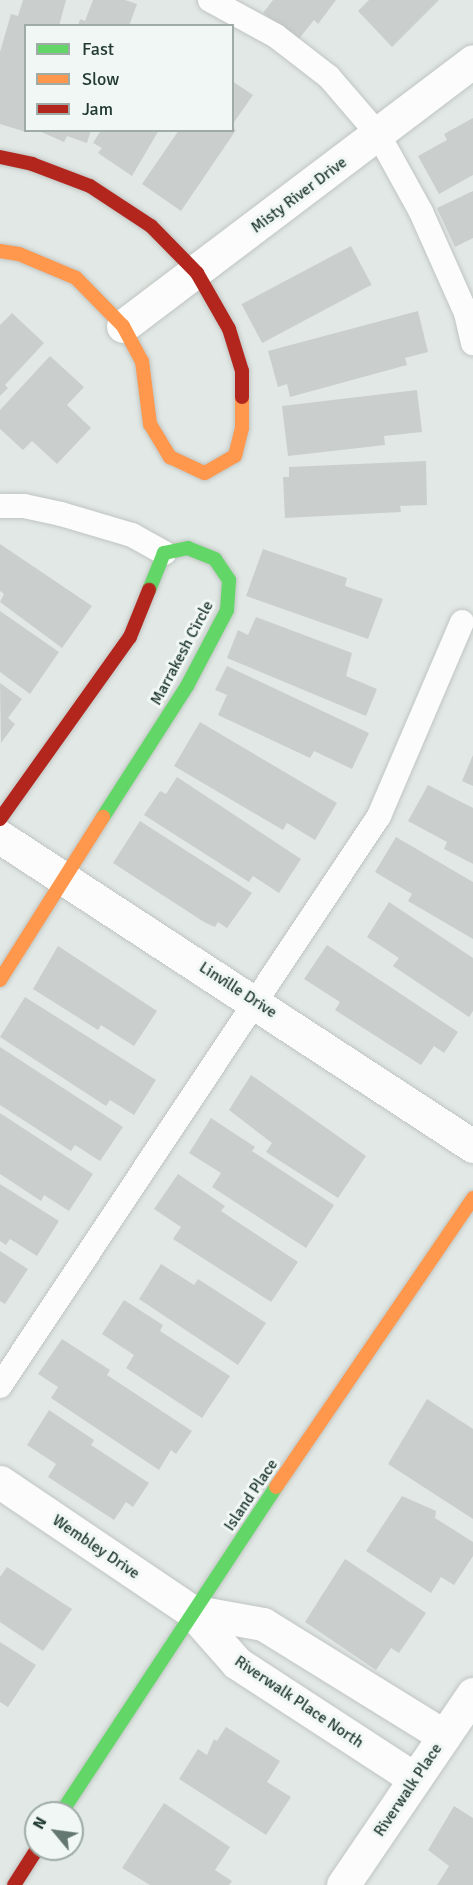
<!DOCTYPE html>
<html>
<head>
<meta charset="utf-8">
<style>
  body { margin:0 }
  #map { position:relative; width:473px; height:1885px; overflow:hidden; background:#e2e8e5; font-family:Signika,sans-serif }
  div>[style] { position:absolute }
  .building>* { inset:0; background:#cacfcd; transform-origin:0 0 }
  .roads { filter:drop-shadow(0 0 2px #bfc5c2) drop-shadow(0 0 2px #bfc5c2) }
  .lane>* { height:24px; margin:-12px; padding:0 12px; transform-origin:12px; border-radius:12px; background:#fbfcfb }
  .street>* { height:33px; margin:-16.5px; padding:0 16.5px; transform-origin:16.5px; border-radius:16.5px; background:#fbfcfb }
  .fast>* { height:14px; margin:-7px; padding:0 7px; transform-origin:7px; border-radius:7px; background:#63d668 }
  .slow>* { height:14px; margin:-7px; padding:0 7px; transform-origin:7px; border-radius:7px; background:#ff974d }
  .jam>* { height:14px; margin:-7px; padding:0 7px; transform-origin:7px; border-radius:7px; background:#b3261e }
  span { translate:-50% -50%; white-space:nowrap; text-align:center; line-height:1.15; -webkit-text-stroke:6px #f0f7f4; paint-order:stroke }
  .street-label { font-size:16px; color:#223a33 }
  .legend { position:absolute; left:24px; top:24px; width:210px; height:108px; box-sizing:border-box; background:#f0f7f4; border:2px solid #9eaba7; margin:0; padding:8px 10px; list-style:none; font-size:18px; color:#223a33 }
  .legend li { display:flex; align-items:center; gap:12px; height:30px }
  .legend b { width:30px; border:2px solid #9eaba7 }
  .north { position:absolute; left:24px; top:1801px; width:60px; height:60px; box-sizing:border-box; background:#f0f7f4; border:2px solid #9eaba7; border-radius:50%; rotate:299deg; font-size:16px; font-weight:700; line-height:24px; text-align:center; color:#223a33 }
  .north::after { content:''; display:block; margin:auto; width:21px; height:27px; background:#657771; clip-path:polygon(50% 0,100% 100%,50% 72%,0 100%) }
</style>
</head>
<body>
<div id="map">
  <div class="building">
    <i style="clip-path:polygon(23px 0,66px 0,59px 26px,26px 26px,26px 132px,0 124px,0 52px,11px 14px,18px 16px)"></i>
    <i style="clip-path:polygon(93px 0,125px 0,137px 4px,129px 26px,78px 26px,80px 19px,85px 21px)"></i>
    <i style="clip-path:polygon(273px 0,336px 0,318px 24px,314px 20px,298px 40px,263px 13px)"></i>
    <i style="clip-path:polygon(369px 0,439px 0,392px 47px,358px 11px)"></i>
    <i style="clip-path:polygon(232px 81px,253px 95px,232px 125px)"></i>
    <i style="clip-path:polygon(473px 118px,473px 175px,439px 194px,418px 156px,447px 140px,444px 134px)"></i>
    <i style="clip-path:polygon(232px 127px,236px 130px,181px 211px,142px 184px,179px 130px,232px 130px)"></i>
    <i style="clip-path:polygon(37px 130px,91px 130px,87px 143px,67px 136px,64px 142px)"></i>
    <i style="clip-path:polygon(101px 130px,159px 130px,132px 176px,98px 153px,102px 148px,93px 143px)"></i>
    <i style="clip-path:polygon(473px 191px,473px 238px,455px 247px,437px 208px)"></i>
    <i style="left:351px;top:246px;width:44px;height:124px;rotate:62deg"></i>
    <i style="clip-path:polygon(418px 311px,428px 352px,405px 358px,407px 365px,290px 397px,287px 384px,278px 387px,268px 351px)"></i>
    <i style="clip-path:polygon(12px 313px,44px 343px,5px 385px,8px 388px,0 396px,0 325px)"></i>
    <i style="clip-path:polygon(50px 356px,84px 387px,67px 405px,91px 428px,57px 464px,32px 441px,23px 450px,0 429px,0 410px)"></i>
    <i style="clip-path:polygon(417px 390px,422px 432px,384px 436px,385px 445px,288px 456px,282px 406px)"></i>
    <i style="clip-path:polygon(426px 461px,427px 505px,400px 506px,401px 512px,285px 518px,283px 477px,289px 477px,289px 467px)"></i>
    <i style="clip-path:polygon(0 544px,92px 606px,62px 648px,0 602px,4px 594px,0 591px)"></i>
    <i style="clip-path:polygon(263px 549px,347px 578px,345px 586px,383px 599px,368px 639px,246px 596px)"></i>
    <i style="clip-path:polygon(0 611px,59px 652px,30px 694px,0 672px)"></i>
    <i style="clip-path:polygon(256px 617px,352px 653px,346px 676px,377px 689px,366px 716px,227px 658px,238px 630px,248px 635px)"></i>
    <i style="clip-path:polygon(227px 666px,369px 733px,352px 769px,314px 751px,310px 758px,218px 715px,227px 695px,215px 690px)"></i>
    <i style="clip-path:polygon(0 683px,22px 699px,8px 718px,15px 724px,1px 743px)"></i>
    <i style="clip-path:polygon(200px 722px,337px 803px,315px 840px,287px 823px,283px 830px,174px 766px)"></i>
    <i style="clip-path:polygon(473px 755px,473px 786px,462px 781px)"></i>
    <i style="clip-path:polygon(177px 777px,301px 859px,279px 893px,253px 876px,249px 882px,144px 815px,160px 791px,166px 794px)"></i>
    <i style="clip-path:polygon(428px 785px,473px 808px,473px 864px,444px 849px,447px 842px,408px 821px)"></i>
    <i style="clip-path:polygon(140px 821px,252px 893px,227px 928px,218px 922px,215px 927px,204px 922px,113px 863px)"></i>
    <i style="clip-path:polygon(396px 837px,473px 882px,473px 939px,408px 901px,412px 894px,375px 872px)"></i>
    <i style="clip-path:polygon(389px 902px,473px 958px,473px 1011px,469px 1017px,393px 966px,399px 958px,367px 937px)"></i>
    <i style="clip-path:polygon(327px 945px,458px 1032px,444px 1053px,434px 1046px,421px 1065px,335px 1010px,340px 1002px,304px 979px)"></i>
    <i style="clip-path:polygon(58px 946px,157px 1011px,134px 1046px,101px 1025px,98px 1030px,33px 989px)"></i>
    <i style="clip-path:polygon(25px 997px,156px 1080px,134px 1115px,110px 1100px,106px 1106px,0 1037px)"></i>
    <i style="clip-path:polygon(0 1047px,123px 1127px,100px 1161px,75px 1145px,71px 1151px,0 1105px)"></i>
    <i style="clip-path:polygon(251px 1075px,366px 1156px,338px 1198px,266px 1152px,272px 1143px,229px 1110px)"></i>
    <i style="clip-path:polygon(0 1113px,93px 1174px,69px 1211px,44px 1195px,41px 1201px,0 1174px)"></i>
    <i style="clip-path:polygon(211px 1118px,255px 1147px,252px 1151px,334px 1205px,306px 1248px,212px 1187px,221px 1173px,189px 1153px)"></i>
    <i style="clip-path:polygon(178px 1174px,225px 1206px,221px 1211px,298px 1262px,271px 1302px,173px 1239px,181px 1227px,154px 1209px)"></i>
    <i style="clip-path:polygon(0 1184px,59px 1221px,37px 1256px,10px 1239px,6px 1245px,0 1241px)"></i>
    <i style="clip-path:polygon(0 1251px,28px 1269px,5px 1304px,0 1301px)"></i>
    <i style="clip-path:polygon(161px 1264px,194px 1285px,198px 1279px,266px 1323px,238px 1365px,139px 1299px)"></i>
    <i style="clip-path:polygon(124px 1300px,163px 1325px,160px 1331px,230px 1376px,202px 1418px,126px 1368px,134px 1355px,102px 1334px)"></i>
    <i style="clip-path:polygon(62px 1339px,110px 1370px,107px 1375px,192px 1431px,176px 1454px,171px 1450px,159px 1470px,51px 1398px,58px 1387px,38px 1374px)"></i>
    <i style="clip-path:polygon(427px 1399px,473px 1429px,473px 1519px,388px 1464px)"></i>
    <i style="clip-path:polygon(49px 1410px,94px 1440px,91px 1445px,149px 1483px,133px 1507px,126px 1502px,114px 1520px,48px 1477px,56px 1464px,27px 1445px)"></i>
    <i style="clip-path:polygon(402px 1496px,436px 1511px,435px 1518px,473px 1542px,473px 1556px,454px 1585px,441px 1577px,431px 1593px,366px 1551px)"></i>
    <i style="clip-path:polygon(345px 1559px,426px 1613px,399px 1653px,391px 1648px,376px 1670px,305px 1622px)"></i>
    <i style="clip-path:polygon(7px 1567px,72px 1609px,43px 1651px,0 1622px,0 1577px)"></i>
    <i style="clip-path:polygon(0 1642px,36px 1665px,8px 1707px,0 1702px)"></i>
    <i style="clip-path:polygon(226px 1727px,280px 1761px,267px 1782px,291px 1797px,266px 1835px,179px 1779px,198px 1749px,207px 1755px,214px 1739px,217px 1741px)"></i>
    <i style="clip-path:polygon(164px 1803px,230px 1847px,215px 1870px,232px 1881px,229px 1885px,150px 1885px,122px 1868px)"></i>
    <i style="clip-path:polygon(454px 1806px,473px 1818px,473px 1885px,437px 1885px,449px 1866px,428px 1850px)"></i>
  </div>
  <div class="roads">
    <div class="lane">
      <i style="left:210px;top:0;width:75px;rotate:28.6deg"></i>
      <i style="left:276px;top:36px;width:67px;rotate:37.7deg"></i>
      <i style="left:329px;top:77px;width:75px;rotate:49.3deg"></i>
      <i style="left:378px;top:134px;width:89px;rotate:61.1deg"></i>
      <i style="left:421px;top:212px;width:111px;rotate:66deg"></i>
      <i style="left:466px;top:313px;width:31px;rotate:77deg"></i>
      <i style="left:0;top:506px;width:24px"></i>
      <i style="left:24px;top:506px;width:38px;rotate:12deg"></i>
      <i style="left:61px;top:514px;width:74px;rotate:16.5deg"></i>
      <i style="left:132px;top:535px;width:37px;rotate:29deg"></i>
      <i style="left:0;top:1386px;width:685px;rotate:-56.38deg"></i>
      <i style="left:379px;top:816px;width:211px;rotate:-66.8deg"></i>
    </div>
    <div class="street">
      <i style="left:123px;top:326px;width:439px;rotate:-37.1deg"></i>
      <i style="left:0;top:837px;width:565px;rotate:33.16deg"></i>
      <i style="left:0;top:1482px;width:230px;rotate:34deg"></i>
      <i style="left:191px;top:1611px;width:69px;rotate:48.5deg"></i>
      <i style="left:237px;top:1663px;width:212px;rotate:33.1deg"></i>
      <i style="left:191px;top:1611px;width:73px;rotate:10.2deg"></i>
      <i style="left:263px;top:1624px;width:213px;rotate:31.7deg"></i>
      <i style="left:343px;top:1885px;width:231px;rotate:-55.8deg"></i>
    </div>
    <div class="fast">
      <i style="left:103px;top:817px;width:156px;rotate:-57.3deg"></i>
      <i style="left:187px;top:686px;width:86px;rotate:-62.2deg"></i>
      <i style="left:227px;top:610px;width:30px;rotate:-86deg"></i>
      <i style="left:229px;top:580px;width:25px;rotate:-124deg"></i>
      <i style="left:215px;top:559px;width:29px;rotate:-158deg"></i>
      <i style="left:188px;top:548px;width:25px;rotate:168deg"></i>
      <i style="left:164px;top:553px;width:40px;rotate:112deg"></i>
      <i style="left:61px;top:1813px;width:391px;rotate:-56.6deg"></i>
    </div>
    <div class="slow">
      <i style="left:0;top:251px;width:19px;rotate:9deg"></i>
      <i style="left:19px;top:254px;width:62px;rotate:22.8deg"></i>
      <i style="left:76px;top:278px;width:67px;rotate:45.6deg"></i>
      <i style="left:123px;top:326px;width:40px;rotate:62deg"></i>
      <i style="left:142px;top:361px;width:64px;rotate:82.8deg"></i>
      <i style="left:150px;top:424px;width:39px;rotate:59deg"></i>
      <i style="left:170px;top:457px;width:38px;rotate:25deg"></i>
      <i style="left:205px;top:473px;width:34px;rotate:-30deg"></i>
      <i style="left:235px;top:456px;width:29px;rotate:-76deg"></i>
      <i style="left:242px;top:428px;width:31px;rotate:-90deg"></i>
      <i style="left:0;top:980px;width:193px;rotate:-57.7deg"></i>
      <i style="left:276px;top:1487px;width:350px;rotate:-55.7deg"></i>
    </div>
    <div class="jam">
      <i style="left:0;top:157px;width:33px;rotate:12deg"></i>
      <i style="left:32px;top:164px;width:62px;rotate:20.8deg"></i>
      <i style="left:90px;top:186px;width:73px;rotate:33.3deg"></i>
      <i style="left:151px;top:226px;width:66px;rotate:45.6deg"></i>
      <i style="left:197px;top:273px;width:64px;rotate:60.3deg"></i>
      <i style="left:229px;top:329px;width:44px;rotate:72.8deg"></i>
      <i style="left:242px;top:371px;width:26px;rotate:90deg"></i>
      <i style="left:0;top:819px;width:224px;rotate:-54.5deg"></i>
      <i style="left:130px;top:637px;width:51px;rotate:-68deg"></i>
      <i style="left:14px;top:1885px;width:43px;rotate:-57.4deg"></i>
    </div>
  </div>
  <div class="street-label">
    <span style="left:299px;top:195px;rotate:-37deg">Misty River Drive</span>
    <span style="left:182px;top:653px;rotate:-62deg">Marrakesh Circle</span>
    <span style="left:238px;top:990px;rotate:33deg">Linville Drive</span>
    <span style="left:251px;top:1495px;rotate:-56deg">Island Place</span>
    <span style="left:96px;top:1547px;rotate:34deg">Wembley Drive</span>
    <span style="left:299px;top:1702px;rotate:34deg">Riverwalk Place North</span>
    <span style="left:408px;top:1790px;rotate:-56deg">Riverwalk Place</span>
  </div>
  <ul class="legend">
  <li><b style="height:8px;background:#63d668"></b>Fast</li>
  <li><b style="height:8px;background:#ff974d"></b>Slow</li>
  <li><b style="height:8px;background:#b3261e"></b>Jam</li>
  </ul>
  <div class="north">N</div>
</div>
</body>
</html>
